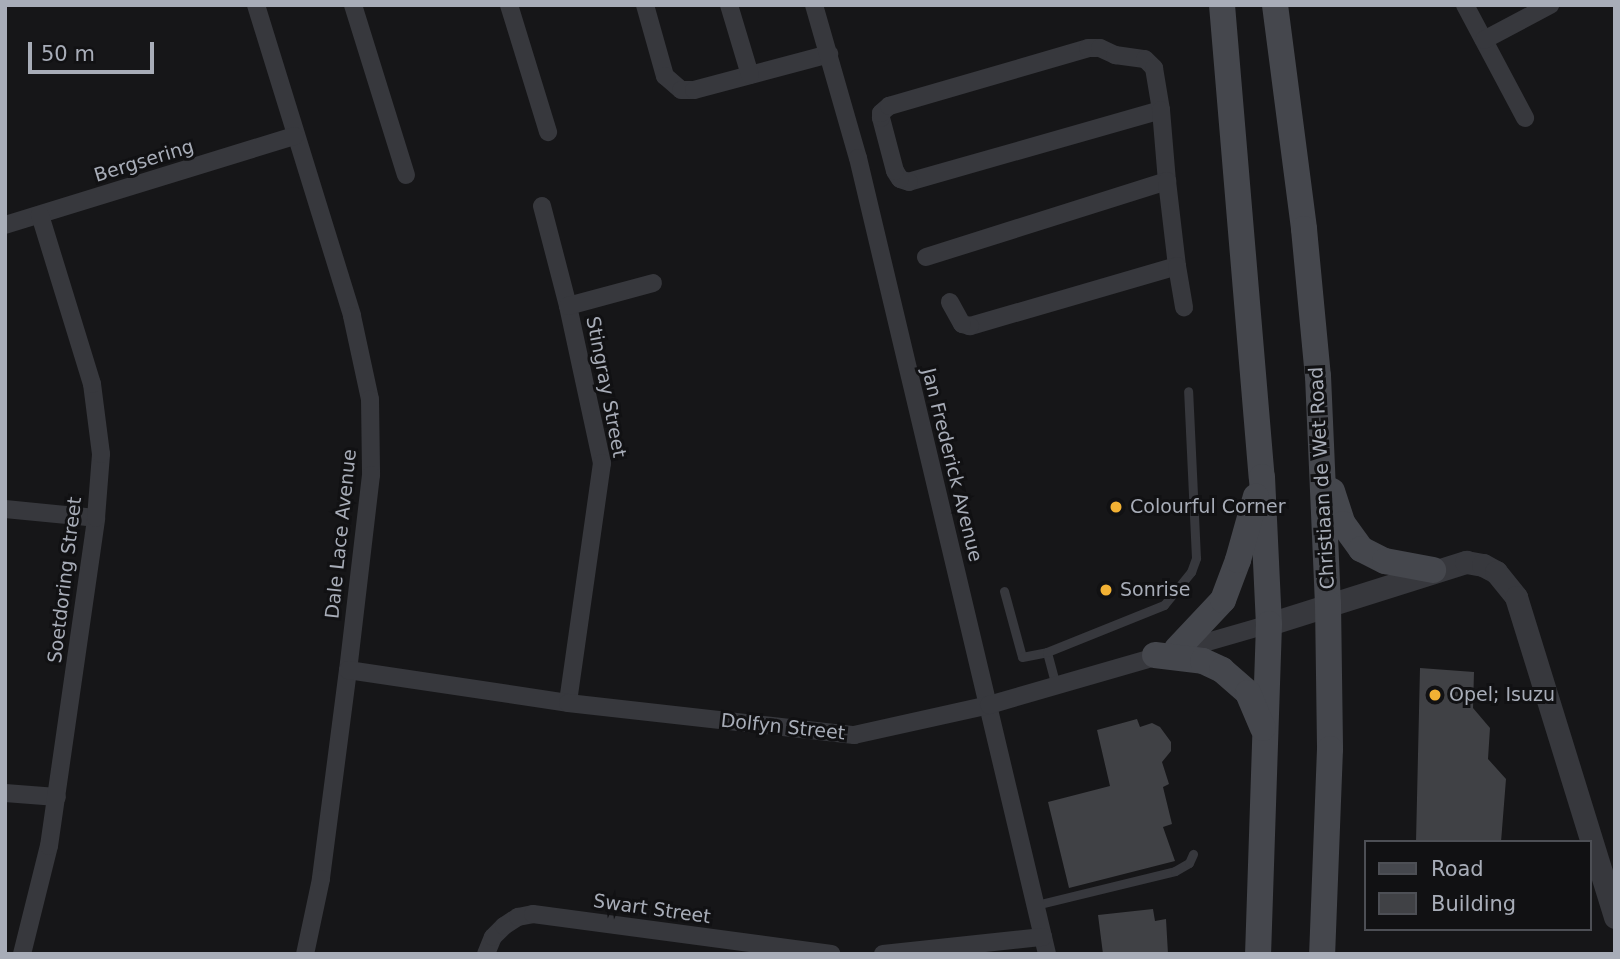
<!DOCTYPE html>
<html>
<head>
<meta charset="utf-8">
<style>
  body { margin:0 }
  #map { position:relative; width:1620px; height:959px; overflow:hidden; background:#161618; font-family:"DejaVu Sans",sans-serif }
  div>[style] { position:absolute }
  .building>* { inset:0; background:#404145 }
  .service>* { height:9px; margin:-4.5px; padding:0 4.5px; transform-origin:4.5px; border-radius:4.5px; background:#37383d }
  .minor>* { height:18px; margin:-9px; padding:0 9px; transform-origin:9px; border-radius:9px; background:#37383d }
  .tertiary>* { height:23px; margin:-11.5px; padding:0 11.5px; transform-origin:11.5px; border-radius:11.5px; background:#37383d }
  .secondary>* { height:26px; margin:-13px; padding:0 13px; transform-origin:13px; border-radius:13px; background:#45474d }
  .dots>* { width:19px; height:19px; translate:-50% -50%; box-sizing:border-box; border:4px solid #111113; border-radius:50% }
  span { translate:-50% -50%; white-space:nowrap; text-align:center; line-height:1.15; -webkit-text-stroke:6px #111113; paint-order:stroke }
  .street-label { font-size:19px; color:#a8adb8 }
  .poi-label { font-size:19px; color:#a8adb8 }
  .left { translate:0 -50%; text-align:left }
  .frame { position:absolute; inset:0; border:7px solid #a8adb8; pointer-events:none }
  .legend { position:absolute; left:1364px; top:840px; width:228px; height:91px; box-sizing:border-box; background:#111113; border:2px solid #4d4f55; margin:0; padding:9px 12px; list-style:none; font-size:21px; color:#a8adb8 }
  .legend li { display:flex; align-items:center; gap:14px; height:35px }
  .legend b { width:35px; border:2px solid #4d4f55 }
  .scale { position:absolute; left:28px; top:42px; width:126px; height:32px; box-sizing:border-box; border:4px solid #a8adb8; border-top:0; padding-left:9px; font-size:21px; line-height:24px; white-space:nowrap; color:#a8adb8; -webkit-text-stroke:5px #111113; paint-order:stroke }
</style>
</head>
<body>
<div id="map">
  <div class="building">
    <i style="clip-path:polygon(1420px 668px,1474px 672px,1473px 708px,1490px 728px,1488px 759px,1506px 779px,1501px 842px,1416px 842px)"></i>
    <i style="clip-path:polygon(1137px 719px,1140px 727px,1152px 723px,1160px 727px,1171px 742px,1171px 751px,1162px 762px,1169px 784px,1163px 787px,1172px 824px,1163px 827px,1175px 861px,1069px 888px,1048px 802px,1110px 786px,1097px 730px)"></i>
    <i style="clip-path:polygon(1153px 909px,1155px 921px,1166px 919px,1168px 954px,1103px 954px,1098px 915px)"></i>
  </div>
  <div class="service">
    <i style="left:1004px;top:591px;width:68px;rotate:74.7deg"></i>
    <i style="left:1022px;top:657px;width:25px;rotate:-11deg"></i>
    <i style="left:1056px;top:686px;width:35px;rotate:-105deg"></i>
    <i style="left:1047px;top:652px;width:126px;rotate:-21.9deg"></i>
    <i style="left:1164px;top:605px;width:43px;rotate:-50.7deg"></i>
    <i style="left:1191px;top:572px;width:15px;rotate:-70deg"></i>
    <i style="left:1196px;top:558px;width:167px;rotate:-92.7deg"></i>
    <i style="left:1036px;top:905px;width:143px;rotate:-13.7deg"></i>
    <i style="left:1175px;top:871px;width:16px;rotate:-30deg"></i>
    <i style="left:1189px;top:863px;width:10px;rotate:-66deg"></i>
  </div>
  <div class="minor">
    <i style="left:256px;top:5px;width:325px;rotate:72.8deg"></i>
    <i style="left:352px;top:316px;width:85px;rotate:77.8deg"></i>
    <i style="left:370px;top:399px;width:76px;rotate:89.2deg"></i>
    <i style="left:371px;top:475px;width:196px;rotate:96.7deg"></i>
    <i style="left:348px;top:670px;width:211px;rotate:97.4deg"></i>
    <i style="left:321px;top:879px;width:77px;rotate:102deg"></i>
    <i style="left:353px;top:5px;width:178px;rotate:72.7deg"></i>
    <i style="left:509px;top:5px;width:133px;rotate:72.9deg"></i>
    <i style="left:645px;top:5px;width:74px;rotate:74.3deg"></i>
    <i style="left:665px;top:76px;width:21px;rotate:41deg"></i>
    <i style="left:681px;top:90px;width:13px"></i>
    <i style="left:694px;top:90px;width:140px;rotate:-14.9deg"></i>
    <i style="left:729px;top:5px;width:73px;rotate:73.3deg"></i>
    <i style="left:814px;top:5px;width:159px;rotate:74deg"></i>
    <i style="left:858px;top:158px;width:818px;rotate:76.64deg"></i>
    <i style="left:1465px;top:5px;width:128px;rotate:62deg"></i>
    <i style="left:1484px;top:40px;width:75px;rotate:-27.9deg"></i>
    <i style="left:1161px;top:110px;width:262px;rotate:164.1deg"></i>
    <i style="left:909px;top:182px;width:9px;rotate:-162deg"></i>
    <i style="left:900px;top:179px;width:9px;rotate:-122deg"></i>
    <i style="left:895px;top:171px;width:55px;rotate:-104.8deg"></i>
    <i style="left:881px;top:118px;width:5px;rotate:-90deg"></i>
    <i style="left:881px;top:113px;width:11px;rotate:-41deg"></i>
    <i style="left:889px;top:106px;width:207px;rotate:-16.2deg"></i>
    <i style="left:1088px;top:48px;width:12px"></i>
    <i style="left:1100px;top:48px;width:17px;rotate:25deg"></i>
    <i style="left:1115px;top:55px;width:30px;rotate:8deg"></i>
    <i style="left:1145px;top:59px;width:13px;rotate:45deg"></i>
    <i style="left:1154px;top:68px;width:43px;rotate:80.5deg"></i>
    <i style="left:1161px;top:110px;width:71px;rotate:85.2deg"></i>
    <i style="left:542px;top:206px;width:103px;rotate:75.4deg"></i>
    <i style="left:568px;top:306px;width:161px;rotate:77.8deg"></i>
    <i style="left:602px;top:463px;width:242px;rotate:98.1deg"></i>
    <i style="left:5px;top:225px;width:303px;rotate:-17.1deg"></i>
    <i style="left:926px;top:257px;width:253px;rotate:-17.5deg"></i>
    <i style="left:1167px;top:181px;width:86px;rotate:83.3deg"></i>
    <i style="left:1177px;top:266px;width:216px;rotate:163.8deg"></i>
    <i style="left:970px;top:326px;width:8px;rotate:-166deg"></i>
    <i style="left:962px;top:324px;width:25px;rotate:-119deg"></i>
    <i style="left:1177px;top:266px;width:42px;rotate:80.3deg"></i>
    <i style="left:568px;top:306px;width:88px;rotate:-15.1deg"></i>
    <i style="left:5px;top:509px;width:91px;rotate:5.6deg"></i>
    <i style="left:348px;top:670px;width:222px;rotate:8.5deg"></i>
    <i style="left:568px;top:703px;width:288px;rotate:6.4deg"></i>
    <i style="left:854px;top:735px;width:138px;rotate:-12.5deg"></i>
    <i style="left:989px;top:705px;width:291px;rotate:-16.1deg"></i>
    <i style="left:5px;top:793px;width:52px;rotate:4.4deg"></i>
    <i style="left:22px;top:954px;width:111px;rotate:-76deg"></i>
    <i style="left:49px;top:846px;width:331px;rotate:-81.8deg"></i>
    <i style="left:96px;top:518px;width:64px;rotate:-85.5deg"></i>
    <i style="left:101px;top:454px;width:71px;rotate:-97.3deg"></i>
    <i style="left:92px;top:384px;width:177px;rotate:-107.1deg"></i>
    <i style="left:486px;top:954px;width:18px;rotate:-68deg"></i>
    <i style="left:493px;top:937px;width:16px;rotate:-45deg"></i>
    <i style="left:504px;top:926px;width:17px;rotate:-33deg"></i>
    <i style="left:518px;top:917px;width:15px;rotate:-11deg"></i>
    <i style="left:533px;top:914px;width:301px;rotate:7.6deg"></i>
    <i style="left:883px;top:954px;width:161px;rotate:-6.1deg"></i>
  </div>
  <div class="tertiary">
    <i style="left:1269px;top:624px;width:207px;rotate:-17.5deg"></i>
    <i style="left:1466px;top:562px;width:17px;rotate:10deg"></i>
    <i style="left:1483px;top:565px;width:15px;rotate:28deg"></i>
    <i style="left:1496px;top:572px;width:32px;rotate:51deg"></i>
    <i style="left:1516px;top:597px;width:335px;rotate:72.8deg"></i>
  </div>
  <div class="secondary">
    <i style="left:1222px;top:5px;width:474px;rotate:85.2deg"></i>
    <i style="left:1262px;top:477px;width:147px;rotate:87.3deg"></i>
    <i style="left:1269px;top:624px;width:330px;rotate:91.9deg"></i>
    <i style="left:1275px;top:5px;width:226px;rotate:82.6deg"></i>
    <i style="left:1304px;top:229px;width:148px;rotate:84.6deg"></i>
    <i style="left:1318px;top:376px;width:227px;rotate:87.5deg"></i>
    <i style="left:1328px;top:603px;width:146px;rotate:89.2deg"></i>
    <i style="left:1330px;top:749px;width:205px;rotate:92.2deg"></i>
    <i style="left:1332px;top:491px;width:35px;rotate:72deg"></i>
    <i style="left:1343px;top:524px;width:31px;rotate:54deg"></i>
    <i style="left:1361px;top:549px;width:27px;rotate:27deg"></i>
    <i style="left:1385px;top:561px;width:49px;rotate:10.6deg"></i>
    <i style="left:1177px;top:649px;width:67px;rotate:-46.8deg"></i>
    <i style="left:1223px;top:600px;width:43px;rotate:-69.4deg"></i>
    <i style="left:1238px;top:560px;width:66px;rotate:-74.3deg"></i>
    <i style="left:1155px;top:655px;width:48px;rotate:7.1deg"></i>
    <i style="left:1203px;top:661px;width:21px;rotate:25deg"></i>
    <i style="left:1222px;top:670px;width:35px;rotate:41deg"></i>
    <i style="left:1248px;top:693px;width:38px;rotate:67deg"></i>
  </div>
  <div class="dots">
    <i style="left:1116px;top:507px;background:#f2b134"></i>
    <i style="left:1106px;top:590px;background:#f2b134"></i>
    <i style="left:1435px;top:695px;background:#f2b134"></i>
  </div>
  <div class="street-label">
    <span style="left:144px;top:161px;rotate:-17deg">Bergsering</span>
    <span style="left:606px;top:387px;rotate:79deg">Stingray Street</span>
    <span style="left:952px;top:465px;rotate:76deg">Jan Frederick Avenue</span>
    <span style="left:1322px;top:478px;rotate:-93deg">Christiaan de Wet Road</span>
    <span style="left:341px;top:534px;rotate:-84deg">Dale Lace Avenue</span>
    <span style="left:65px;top:580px;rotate:-83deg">Soetdoring Street</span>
    <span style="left:783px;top:727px;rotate:6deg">Dolfyn Street</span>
    <span style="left:652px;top:909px;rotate:8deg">Swart Street</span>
  </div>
  <div class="poi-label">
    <span class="left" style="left:1130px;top:507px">Colourful Corner</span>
    <span class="left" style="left:1120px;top:590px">Sonrise</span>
    <span class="left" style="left:1449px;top:695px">Opel; Isuzu</span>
  </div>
  <div class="frame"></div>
  <ul class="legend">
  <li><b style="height:9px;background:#45474d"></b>Road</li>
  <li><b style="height:19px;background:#404145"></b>Building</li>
  </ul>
  <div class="scale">50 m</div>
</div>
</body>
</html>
